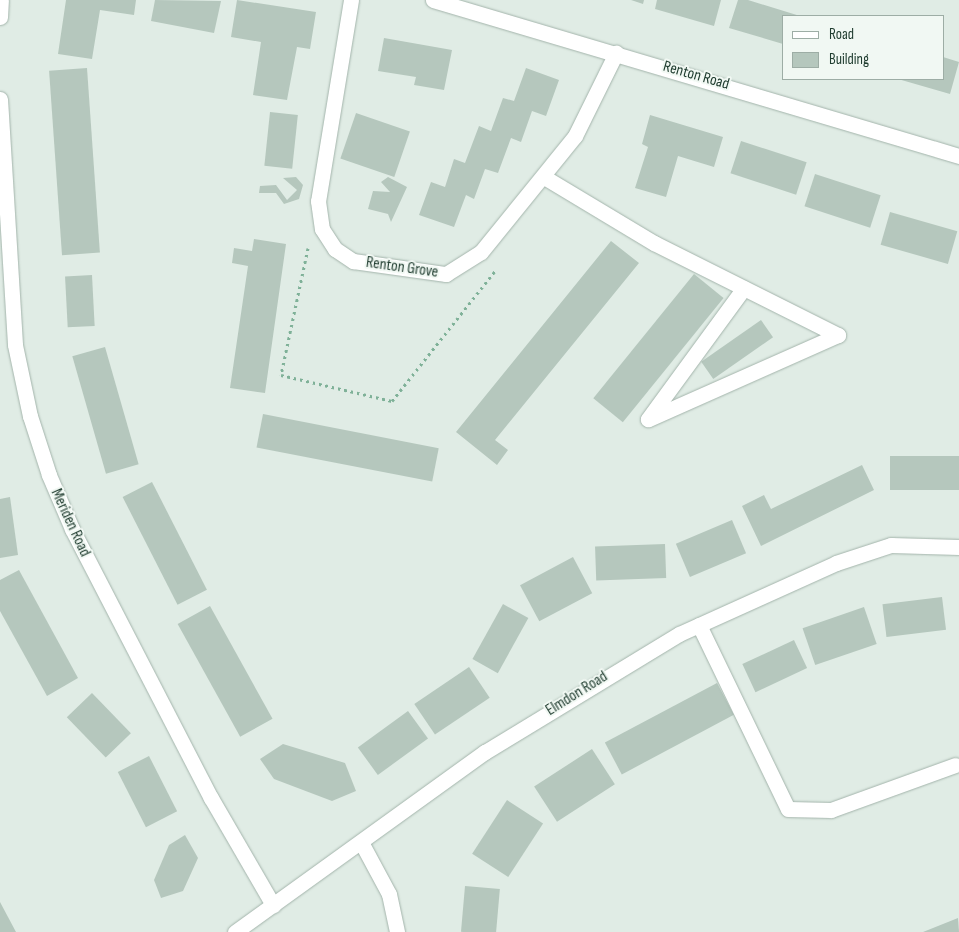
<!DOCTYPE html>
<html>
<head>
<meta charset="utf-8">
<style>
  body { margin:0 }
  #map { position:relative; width:959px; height:932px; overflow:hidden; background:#e0ece5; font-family:"Sofia Sans Condensed",sans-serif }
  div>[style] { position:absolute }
  .building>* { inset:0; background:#b5c7bd; transform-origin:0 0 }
  .path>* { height:3px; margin-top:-1.5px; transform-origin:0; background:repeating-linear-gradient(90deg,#7fb198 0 2.5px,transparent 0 6.5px) }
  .roads { filter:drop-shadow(0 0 1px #a3b4ab) drop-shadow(0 0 1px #a3b4ab) }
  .lane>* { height:15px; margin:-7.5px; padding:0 7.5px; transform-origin:7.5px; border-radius:7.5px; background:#fff }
  .street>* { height:15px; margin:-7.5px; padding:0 7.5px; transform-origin:7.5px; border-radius:7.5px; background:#fff }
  span { translate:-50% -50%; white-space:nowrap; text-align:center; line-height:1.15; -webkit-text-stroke:4px #f1f8f3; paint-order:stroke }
  .street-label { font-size:16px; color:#203d30 }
  .legend { position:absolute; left:782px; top:15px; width:162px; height:65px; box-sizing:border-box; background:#f1f8f3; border:1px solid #9dada5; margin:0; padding:6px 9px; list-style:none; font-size:15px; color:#203d30 }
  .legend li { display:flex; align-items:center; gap:10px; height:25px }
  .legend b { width:25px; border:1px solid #9dada5 }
</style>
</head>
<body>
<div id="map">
  <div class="building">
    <i style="clip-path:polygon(66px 0,136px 0,134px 15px,100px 10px,92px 59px,58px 54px)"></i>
    <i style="clip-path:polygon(155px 0,221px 1px,214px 33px,151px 21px)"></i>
    <i style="clip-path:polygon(237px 0,316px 12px,310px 49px,297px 47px,287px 100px,253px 95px,261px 42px,231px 37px)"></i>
    <i style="clip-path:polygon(631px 0,644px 0,643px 4px)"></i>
    <i style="clip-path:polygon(657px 0,721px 0,714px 26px,655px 9px)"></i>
    <i style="clip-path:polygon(738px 0,748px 0,800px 16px,783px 16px,783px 44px,729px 28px)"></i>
    <i style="clip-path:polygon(384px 38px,452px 50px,444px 90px,414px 85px,416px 77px,378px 71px)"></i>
    <i style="clip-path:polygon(943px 57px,959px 62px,950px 94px,898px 79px,943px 79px)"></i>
    <i style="left:87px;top:68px;width:185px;height:38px;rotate:86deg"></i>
    <i style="clip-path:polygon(526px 68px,559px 80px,546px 116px,532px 111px,521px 142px,511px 138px,498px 173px,485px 169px,474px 199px,466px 195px,454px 227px,419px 215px,431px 182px,445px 187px,454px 159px,465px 163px,479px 126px,491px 131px,503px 98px,514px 101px)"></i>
    <i style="left:270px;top:112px;width:28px;height:54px;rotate:6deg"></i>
    <i style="left:356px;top:113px;width:57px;height:48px;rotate:19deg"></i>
    <i style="clip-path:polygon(650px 115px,723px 137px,714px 167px,678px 156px,666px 197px,635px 188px,648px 147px,642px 144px)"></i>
    <i style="left:741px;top:141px;width:69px;height:34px;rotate:18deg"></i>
    <i style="left:815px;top:174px;width:69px;height:34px;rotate:18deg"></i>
    <i style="clip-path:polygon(296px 177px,303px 185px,299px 199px,284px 204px,276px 193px,259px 193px,260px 186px,276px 185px,287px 200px,297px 190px,283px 178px)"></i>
    <i style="clip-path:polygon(388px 177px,407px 187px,391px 222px,388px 214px,368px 209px,373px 191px,390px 192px,381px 182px)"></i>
    <i style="left:890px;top:212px;width:70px;height:34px;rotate:16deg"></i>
    <i style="clip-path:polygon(254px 239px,286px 244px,265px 393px,230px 388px,248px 266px,232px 263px,234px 248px,252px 251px)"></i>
    <i style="clip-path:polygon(611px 241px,639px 263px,495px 440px,508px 450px,497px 465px,456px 432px)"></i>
    <i style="left:694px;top:274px;width:38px;height:160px;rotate:39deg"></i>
    <i style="left:92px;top:275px;width:51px;height:27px;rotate:87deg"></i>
    <i style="left:761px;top:320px;width:21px;height:73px;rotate:55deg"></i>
    <i style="left:105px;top:347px;width:122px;height:34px;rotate:74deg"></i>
    <i style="left:263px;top:414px;width:179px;height:34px;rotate:11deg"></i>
    <i style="left:959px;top:456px;width:34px;height:69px;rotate:90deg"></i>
    <i style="clip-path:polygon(862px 465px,874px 490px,761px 546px,742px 506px,764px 495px,771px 509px)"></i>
    <i style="left:152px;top:482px;width:121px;height:33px;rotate:63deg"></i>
    <i style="clip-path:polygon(10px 497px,18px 555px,0 558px,0 499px)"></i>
    <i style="left:732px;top:520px;width:36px;height:61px;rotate:67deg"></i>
    <i style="left:665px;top:544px;width:34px;height:70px;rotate:88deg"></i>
    <i style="left:573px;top:557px;width:41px;height:60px;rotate:62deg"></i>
    <i style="clip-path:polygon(19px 570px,78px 678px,47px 696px,0 611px,0 580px)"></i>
    <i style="left:942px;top:597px;width:33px;height:60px;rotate:83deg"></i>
    <i style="left:503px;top:604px;width:29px;height:63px;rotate:29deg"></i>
    <i style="left:210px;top:606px;width:129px;height:37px;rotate:61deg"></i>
    <i style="left:864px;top:607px;width:39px;height:65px;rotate:71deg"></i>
    <i style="left:794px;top:640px;width:31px;height:57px;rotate:65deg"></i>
    <i style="left:469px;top:667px;width:37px;height:66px;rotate:56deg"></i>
    <i style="left:717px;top:683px;width:36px;height:127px;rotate:62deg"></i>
    <i style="left:92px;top:693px;width:56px;height:35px;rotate:46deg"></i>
    <i style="left:408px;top:711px;width:34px;height:62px;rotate:54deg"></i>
    <i style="clip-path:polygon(283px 744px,345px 763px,356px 791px,332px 801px,274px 779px,260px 759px)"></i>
    <i style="left:592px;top:749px;width:42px;height:69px;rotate:57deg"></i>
    <i style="left:149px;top:756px;width:62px;height:35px;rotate:63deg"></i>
    <i style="left:507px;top:800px;width:43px;height:64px;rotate:33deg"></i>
    <i style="clip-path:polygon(185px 835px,198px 858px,183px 891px,161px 898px,154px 880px,169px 845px)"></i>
    <i style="left:465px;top:886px;width:35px;height:46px;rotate:5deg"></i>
    <i style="clip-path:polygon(0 902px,16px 932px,0 932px)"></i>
    <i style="clip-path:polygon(958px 918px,959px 932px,923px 932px)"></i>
  </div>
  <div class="path">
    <i style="left:308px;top:248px;width:130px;rotate:102deg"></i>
    <i style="left:281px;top:375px;width:114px;rotate:13.2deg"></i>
    <i style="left:392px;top:401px;width:166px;rotate:-51.6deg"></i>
  </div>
  <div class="roads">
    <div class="lane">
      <i style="left:544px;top:177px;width:128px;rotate:31deg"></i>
      <i style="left:654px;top:243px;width:206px;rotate:26.6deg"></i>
      <i style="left:838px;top:335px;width:208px;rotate:156.1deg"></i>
      <i style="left:648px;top:419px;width:162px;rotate:-53.8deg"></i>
      <i style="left:699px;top:625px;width:204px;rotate:64.2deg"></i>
      <i style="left:788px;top:809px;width:43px;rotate:1.3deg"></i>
      <i style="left:831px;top:810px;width:132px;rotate:-19.9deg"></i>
    </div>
    <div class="street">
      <i style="left:351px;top:0;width:204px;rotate:99.3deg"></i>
      <i style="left:318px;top:201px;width:28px;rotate:82deg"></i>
      <i style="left:322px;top:229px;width:24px;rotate:57deg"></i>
      <i style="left:335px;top:249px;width:22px;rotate:34deg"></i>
      <i style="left:353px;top:261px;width:94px;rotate:8deg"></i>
      <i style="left:446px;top:274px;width:41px;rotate:-32.2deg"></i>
      <i style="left:481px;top:252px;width:149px;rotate:-51deg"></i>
      <i style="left:575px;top:136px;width:93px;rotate:-63.7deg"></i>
      <i style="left:433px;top:0;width:549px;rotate:16.52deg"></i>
      <i style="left:0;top:17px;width:17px;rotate:-87deg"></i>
      <i style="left:0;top:99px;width:246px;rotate:86.5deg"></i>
      <i style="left:15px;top:345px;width:73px;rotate:78.1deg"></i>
      <i style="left:30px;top:416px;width:62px;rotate:72.1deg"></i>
      <i style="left:49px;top:475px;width:59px;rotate:66.9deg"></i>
      <i style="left:72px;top:529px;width:303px;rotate:62.7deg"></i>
      <i style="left:211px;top:798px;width:124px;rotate:59.9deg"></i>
      <i style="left:361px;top:842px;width:59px;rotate:61.7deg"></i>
      <i style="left:389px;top:894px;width:39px;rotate:78deg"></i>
      <i style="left:235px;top:932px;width:308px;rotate:-35.8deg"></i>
      <i style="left:485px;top:752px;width:227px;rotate:-31.3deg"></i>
      <i style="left:679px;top:634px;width:172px;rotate:-24.3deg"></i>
      <i style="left:836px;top:563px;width:58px;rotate:-18.1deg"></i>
      <i style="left:891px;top:545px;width:68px;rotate:1.7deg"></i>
    </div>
  </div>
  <div class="street-label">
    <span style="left:696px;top:76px;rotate:16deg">Renton Road</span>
    <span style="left:402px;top:268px;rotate:8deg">Renton Grove</span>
    <span style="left:70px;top:523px;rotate:65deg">Meriden Road</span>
    <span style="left:577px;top:694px;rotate:-32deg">Elmdon Road</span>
  </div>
  <ul class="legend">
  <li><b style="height:6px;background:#fff"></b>Road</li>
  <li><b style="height:14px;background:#b5c7bd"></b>Building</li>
  </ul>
</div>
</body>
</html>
